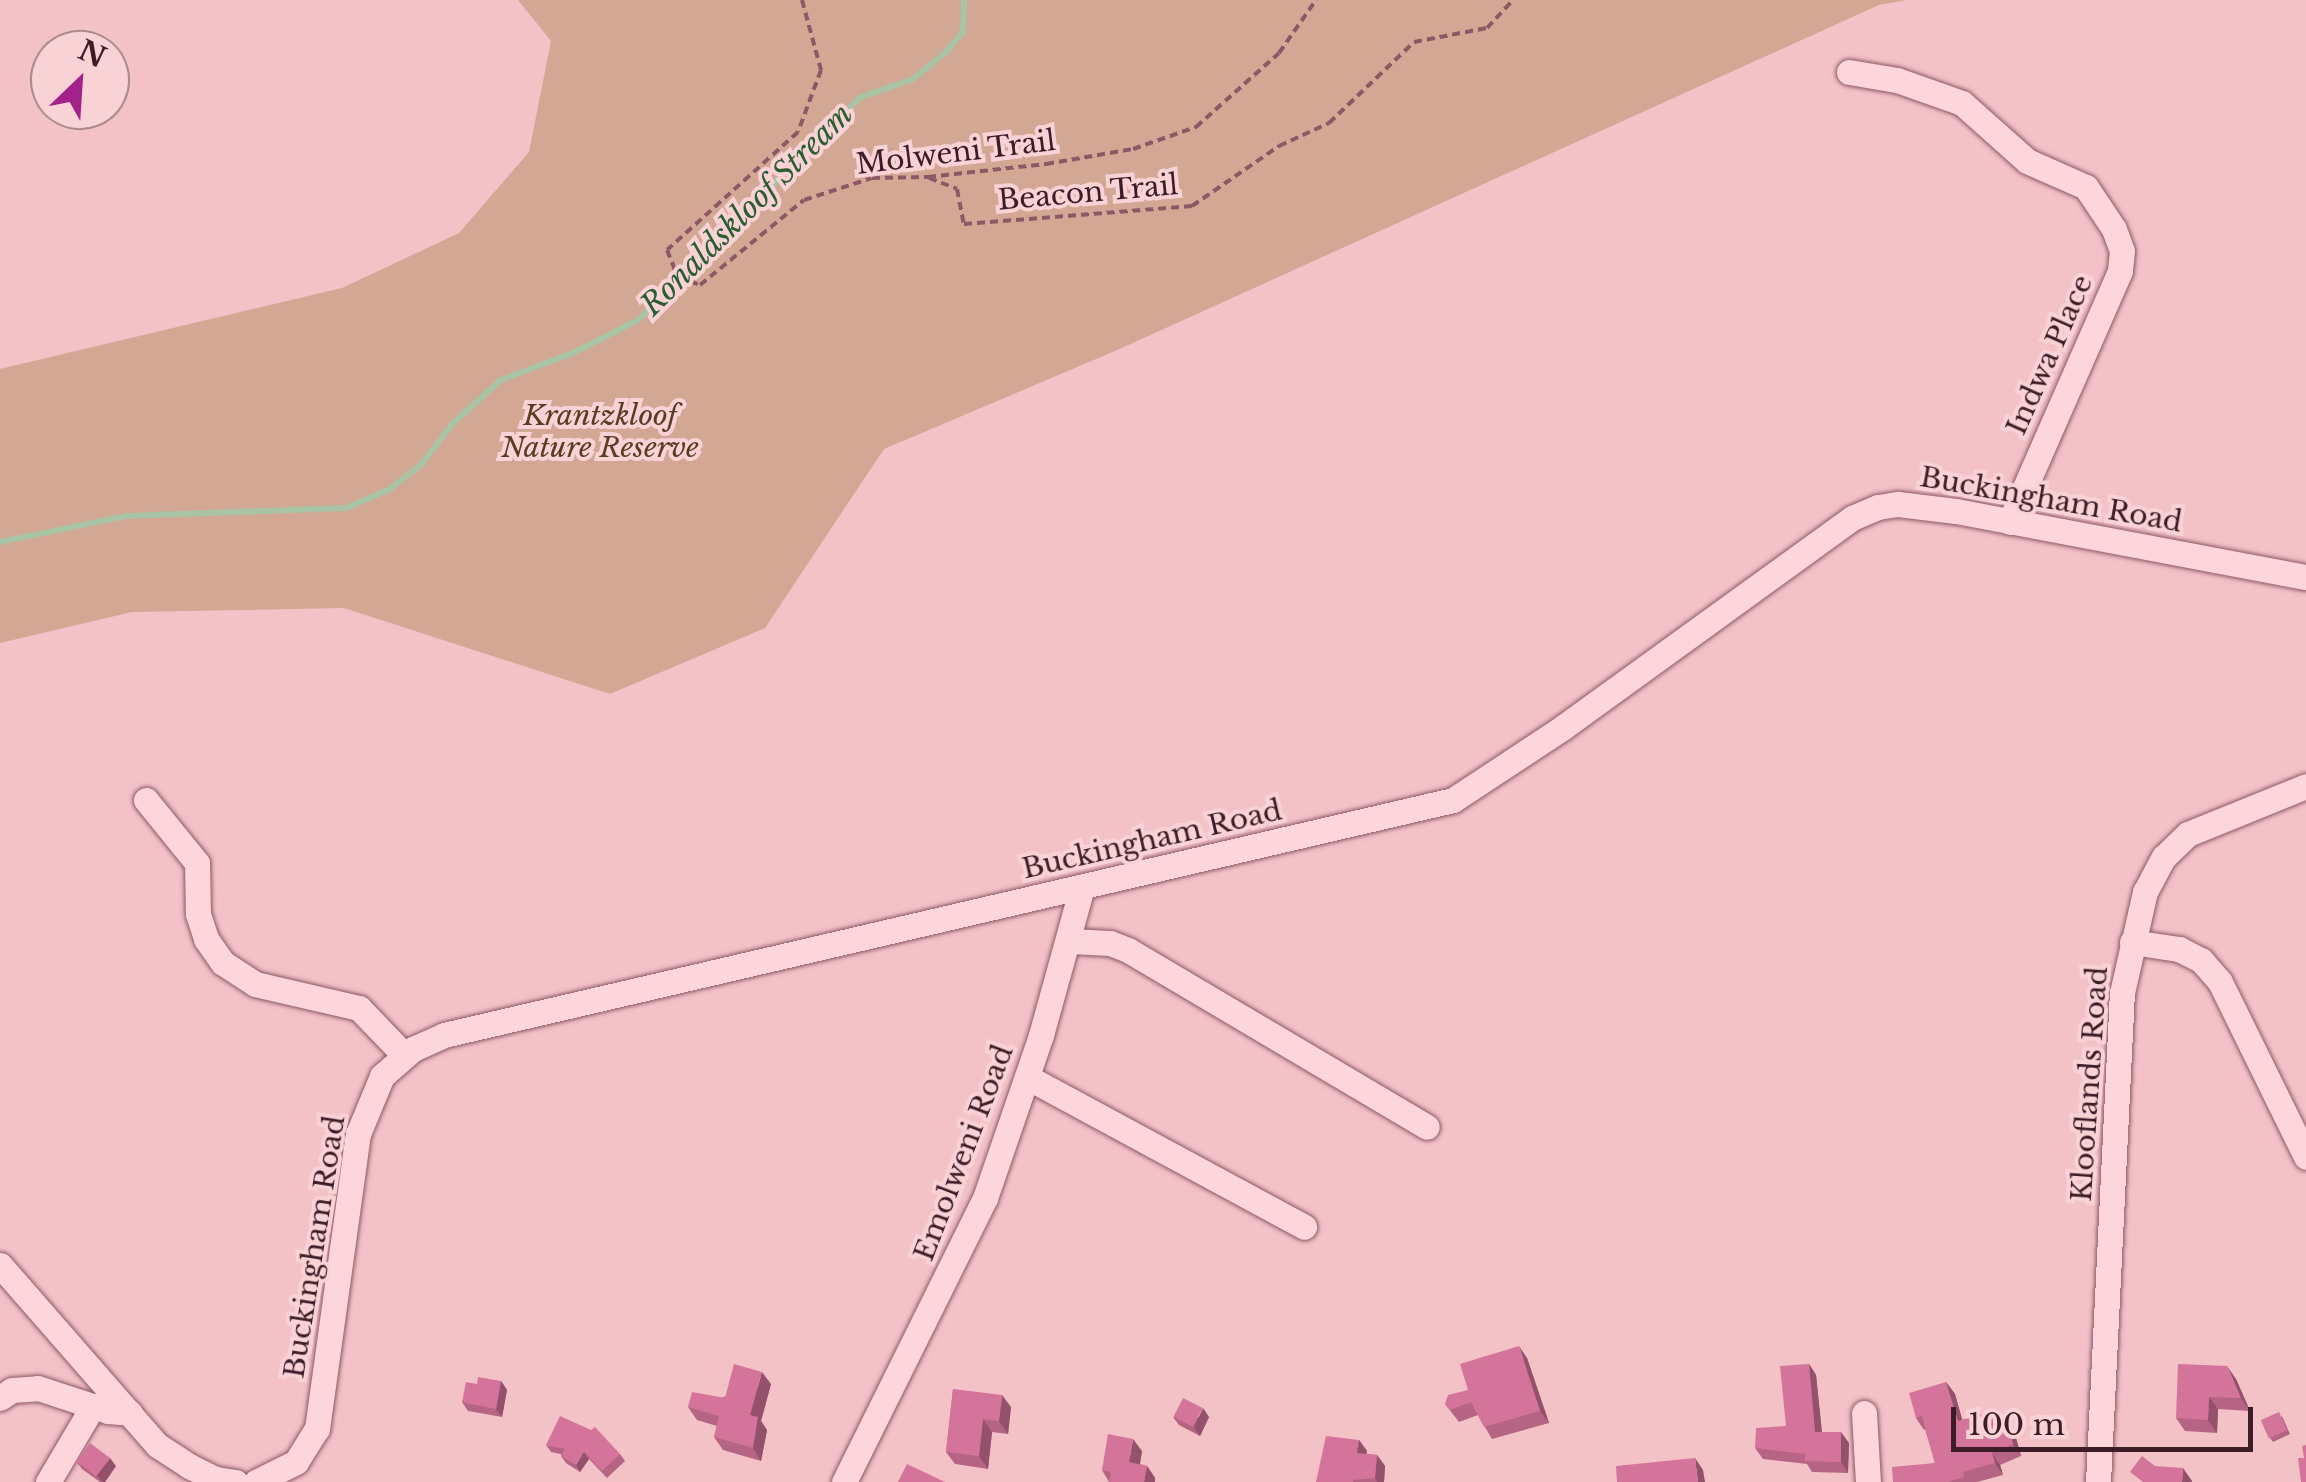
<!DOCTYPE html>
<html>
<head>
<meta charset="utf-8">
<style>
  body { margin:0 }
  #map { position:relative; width:2306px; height:1482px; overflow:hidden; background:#f2c2c7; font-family:"Libre Baskerville",serif }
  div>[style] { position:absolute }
  .green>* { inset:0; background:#d2a794 }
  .stream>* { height:6px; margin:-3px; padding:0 3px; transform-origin:3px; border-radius:3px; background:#a8c4a5 }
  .path>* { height:4px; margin-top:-2px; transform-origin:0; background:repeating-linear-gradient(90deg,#8e5766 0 8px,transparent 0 13px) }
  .roads { filter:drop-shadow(0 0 2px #8e5766) drop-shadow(0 0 2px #8e5766) }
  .minor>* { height:25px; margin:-12.5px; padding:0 12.5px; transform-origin:12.5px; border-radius:12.5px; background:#fcd6da }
  .wall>* { inset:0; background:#b66484 }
  .shaded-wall>* { inset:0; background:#94516c }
  .building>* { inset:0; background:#d4749a; transform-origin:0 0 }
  span { translate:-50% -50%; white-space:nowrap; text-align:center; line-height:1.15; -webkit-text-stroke:8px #f9d2d6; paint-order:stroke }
  .street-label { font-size:28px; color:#3c1d27 }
  .park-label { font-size:28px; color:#5b3b21; font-style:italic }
  .water-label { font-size:30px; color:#2a5e31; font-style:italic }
  .north { position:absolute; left:30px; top:30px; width:100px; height:100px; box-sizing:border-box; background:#f9d2d6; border:2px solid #ad8a90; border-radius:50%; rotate:25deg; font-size:28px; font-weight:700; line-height:40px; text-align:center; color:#3c1d27 }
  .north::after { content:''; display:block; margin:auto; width:35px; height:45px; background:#a3218b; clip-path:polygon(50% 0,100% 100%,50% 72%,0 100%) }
  .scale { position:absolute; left:1951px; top:1407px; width:302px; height:45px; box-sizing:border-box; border:5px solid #3c1d27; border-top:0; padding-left:12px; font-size:30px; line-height:35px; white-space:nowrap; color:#3c1d27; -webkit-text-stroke:8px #f9d2d6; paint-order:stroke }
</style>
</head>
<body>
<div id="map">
  <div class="green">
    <i style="clip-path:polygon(518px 0,1907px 0,1879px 5px,1115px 351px,884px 449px,765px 628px,610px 694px,344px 608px,132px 612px,0 643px,0 369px,342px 288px,459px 233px,529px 152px,551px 41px)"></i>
  </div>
  <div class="stream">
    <i style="left:0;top:542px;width:129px;rotate:-11.7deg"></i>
    <i style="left:126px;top:516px;width:220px;rotate:-2.1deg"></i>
    <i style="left:346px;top:508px;width:48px;rotate:-23.4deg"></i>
    <i style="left:390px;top:489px;width:39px;rotate:-38deg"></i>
    <i style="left:421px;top:465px;width:53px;rotate:-52.7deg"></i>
    <i style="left:453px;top:423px;width:64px;rotate:-41.9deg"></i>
    <i style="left:501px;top:380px;width:77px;rotate:-20.6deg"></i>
    <i style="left:573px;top:353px;width:73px;rotate:-26.9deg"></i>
    <i style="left:638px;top:320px;width:313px;rotate:-45.1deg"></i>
    <i style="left:859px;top:98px;width:57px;rotate:-19.4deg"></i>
    <i style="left:913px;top:79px;width:43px;rotate:-39.3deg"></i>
    <i style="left:946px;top:52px;width:26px;rotate:-50deg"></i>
    <i style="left:963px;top:32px;width:32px;rotate:-88deg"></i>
  </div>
  <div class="path">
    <i style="left:802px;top:0;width:73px;rotate:74.8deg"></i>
    <i style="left:821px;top:70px;width:66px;rotate:110.4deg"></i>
    <i style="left:798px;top:132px;width:176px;rotate:138deg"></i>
    <i style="left:667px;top:250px;width:29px;rotate:68deg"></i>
    <i style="left:678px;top:277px;width:23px;rotate:20deg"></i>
    <i style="left:700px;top:285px;width:134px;rotate:-39.3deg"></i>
    <i style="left:804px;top:200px;width:71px;rotate:-17.9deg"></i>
    <i style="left:872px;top:178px;width:56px;rotate:-1deg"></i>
    <i style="left:928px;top:177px;width:119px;rotate:-6.3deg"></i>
    <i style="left:1046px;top:164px;width:88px;rotate:-9.8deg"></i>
    <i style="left:1133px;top:149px;width:67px;rotate:-19.2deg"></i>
    <i style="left:1196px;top:127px;width:111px;rotate:-41.7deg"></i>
    <i style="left:1279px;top:53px;width:65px;rotate:-55.1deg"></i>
    <i style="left:929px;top:178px;width:30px;rotate:21deg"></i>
    <i style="left:957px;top:189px;width:36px;rotate:79deg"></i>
    <i style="left:964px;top:224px;width:229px;rotate:-4.5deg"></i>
    <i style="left:1192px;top:206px;width:106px;rotate:-34.6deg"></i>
    <i style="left:1279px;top:146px;width:55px;rotate:-24.7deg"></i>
    <i style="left:1329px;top:123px;width:117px;rotate:-43.6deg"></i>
    <i style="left:1414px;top:42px;width:74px;rotate:-10.9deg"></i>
    <i style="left:1487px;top:28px;width:38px;rotate:-47deg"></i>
  </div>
  <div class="roads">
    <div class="minor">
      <i style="left:1849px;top:72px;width:49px;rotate:9.5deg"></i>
      <i style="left:1897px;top:80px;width:69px;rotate:19.5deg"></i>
      <i style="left:1962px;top:103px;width:87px;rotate:41.7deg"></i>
      <i style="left:2027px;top:161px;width:64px;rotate:23.8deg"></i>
      <i style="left:2086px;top:187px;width:50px;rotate:56.3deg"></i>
      <i style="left:2114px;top:229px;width:23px;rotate:70deg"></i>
      <i style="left:2122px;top:251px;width:20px;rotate:96deg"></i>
      <i style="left:2120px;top:271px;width:274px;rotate:113.7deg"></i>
      <i style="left:146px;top:800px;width:81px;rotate:51deg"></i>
      <i style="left:197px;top:863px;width:51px;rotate:88.9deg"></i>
      <i style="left:198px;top:914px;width:26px;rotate:72deg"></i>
      <i style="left:206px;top:939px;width:29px;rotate:55deg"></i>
      <i style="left:223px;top:963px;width:38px;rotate:33deg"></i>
      <i style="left:255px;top:984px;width:107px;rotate:13deg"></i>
      <i style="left:359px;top:1008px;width:65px;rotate:46.2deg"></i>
      <i style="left:1070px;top:941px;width:40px;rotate:2.9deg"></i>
      <i style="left:1110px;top:943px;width:19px;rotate:21deg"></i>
      <i style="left:1128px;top:950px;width:347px;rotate:30.6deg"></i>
      <i style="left:2132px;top:942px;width:48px;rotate:8.5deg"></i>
      <i style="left:2179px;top:949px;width:25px;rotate:27deg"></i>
      <i style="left:2201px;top:960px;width:29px;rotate:49deg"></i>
      <i style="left:2220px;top:982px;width:195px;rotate:63.8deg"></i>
      <i style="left:1027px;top:1077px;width:315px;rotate:28.4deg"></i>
      <i style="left:0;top:1265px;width:239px;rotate:48.9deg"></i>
      <i style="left:157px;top:1445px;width:38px;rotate:33deg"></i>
      <i style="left:189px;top:1466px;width:30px;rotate:26deg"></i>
      <i style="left:216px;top:1479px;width:20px;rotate:9deg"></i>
      <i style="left:0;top:1398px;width:14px;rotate:-34deg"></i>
      <i style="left:12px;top:1390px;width:26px;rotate:-4deg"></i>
      <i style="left:38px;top:1388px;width:74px;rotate:18.2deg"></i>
      <i style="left:108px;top:1411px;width:22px;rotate:5deg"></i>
      <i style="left:1864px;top:1413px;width:69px;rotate:86.7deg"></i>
      <i style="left:48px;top:1482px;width:88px;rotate:-59.4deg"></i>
      <i style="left:256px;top:1482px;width:45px;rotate:-26.6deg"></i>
      <i style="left:296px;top:1462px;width:39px;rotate:-58deg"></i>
      <i style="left:317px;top:1429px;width:298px;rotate:-82.1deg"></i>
      <i style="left:358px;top:1134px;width:63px;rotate:-67.5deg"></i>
      <i style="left:382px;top:1076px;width:41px;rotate:-41.1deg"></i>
      <i style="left:413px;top:1049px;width:34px;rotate:-24deg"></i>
      <i style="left:444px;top:1035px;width:1036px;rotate:-13.11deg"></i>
      <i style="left:1453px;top:800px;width:131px;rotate:-33.4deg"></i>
      <i style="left:1562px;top:728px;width:358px;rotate:-35.9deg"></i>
      <i style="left:1852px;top:518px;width:28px;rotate:-23deg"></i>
      <i style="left:1878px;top:507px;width:20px;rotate:-9deg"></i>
      <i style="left:1898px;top:504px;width:58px;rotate:6.9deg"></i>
      <i style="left:1956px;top:511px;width:356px;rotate:10.7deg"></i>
      <i style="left:844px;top:1482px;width:317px;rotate:-63.6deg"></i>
      <i style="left:985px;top:1198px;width:172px;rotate:-71deg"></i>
      <i style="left:1041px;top:1035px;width:154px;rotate:-74.5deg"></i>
      <i style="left:2098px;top:1482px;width:490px;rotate:-87.2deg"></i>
      <i style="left:2122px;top:993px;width:104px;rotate:-77.2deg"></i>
      <i style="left:2145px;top:892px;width:40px;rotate:-62deg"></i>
      <i style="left:2164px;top:857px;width:33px;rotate:-44deg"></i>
      <i style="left:2188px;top:834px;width:127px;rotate:-22.1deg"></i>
    </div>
  </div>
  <div class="wall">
    <i style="clip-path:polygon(1527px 1358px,1549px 1423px,1492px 1439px,1478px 1415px,1459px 1422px,1445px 1404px)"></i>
    <i style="clip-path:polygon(1809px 1364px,1816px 1375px,1822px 1432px,1849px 1443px,1848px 1473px,1812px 1472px,1807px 1464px,1763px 1459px,1755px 1448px,1786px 1426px)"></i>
    <i style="clip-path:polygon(2236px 1379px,2250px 1411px,2218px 1409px,2217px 1433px,2185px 1431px,2176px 1418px)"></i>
    <i style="clip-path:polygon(501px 1381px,507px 1390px,502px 1417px,468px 1411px,462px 1402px,477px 1384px)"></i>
    <i style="clip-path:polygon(1946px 1382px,1955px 1394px,1962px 1420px,2004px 1422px,2005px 1427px,2016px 1438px,2021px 1456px,2000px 1465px,2003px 1475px,1977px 1482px,1893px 1482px,1935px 1463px,1925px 1429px,1924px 1430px,1916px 1418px)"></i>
    <i style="clip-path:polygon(771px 1384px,761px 1421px,767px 1430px,761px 1461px,723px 1450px,714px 1437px,717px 1426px,697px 1420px,688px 1407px)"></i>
    <i style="clip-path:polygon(953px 1389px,1011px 1407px,1008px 1434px,992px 1432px,988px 1469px,955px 1464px,946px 1452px)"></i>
    <i style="clip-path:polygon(2282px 1416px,2290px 1434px,2273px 1442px,2270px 1438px)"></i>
    <i style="clip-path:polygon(1173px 1417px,1209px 1417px,1200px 1436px,1179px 1425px)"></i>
    <i style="clip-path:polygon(1359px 1440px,1367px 1451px,1366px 1454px,1377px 1455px,1385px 1466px,1384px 1482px,1316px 1482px)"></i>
    <i style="clip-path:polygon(546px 1445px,620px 1454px,625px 1461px,607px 1478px,589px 1459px,580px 1472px,566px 1463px,561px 1456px,561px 1454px,551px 1452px)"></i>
    <i style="clip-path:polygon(1142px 1451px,1140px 1464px,1147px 1466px,1155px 1478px,1109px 1482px,1102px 1470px)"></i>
    <i style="clip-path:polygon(76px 1461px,116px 1466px,105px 1482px,100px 1482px,82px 1469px)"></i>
  </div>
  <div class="shaded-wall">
    <i style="clip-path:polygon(1519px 1346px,1527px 1358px,1549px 1423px,1540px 1411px)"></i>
    <i style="clip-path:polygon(1809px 1364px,1816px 1375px,1823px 1443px,1815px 1432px)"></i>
    <i style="clip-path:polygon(2227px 1366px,2236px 1379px,2250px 1411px,2241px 1398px)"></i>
    <i style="clip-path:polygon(762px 1372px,771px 1384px,761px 1421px,767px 1430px,761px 1461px,753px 1448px,750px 1415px)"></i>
    <i style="clip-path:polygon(501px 1381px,507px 1390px,502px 1417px,496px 1409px)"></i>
    <i style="clip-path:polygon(1946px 1382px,1955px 1394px,1966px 1433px,1958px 1421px)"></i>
    <i style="clip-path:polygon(1002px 1395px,1011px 1407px,1008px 1434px,999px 1421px)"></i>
    <i style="clip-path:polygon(2209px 1397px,2218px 1409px,2217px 1433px,2208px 1420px)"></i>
    <i style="clip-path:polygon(1203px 1408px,1209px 1417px,1200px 1436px,1194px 1427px)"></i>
    <i style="clip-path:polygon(1995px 1410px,2004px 1422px,2009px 1440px,2001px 1428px)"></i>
    <i style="clip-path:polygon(983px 1419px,992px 1432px,988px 1469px,979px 1456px)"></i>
    <i style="clip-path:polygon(2008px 1426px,2016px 1438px,2021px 1456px,2013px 1444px)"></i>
    <i style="clip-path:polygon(1841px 1432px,1849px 1443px,1848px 1473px,1841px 1462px)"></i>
    <i style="clip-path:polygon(1133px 1439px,1142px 1451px,1138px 1475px,1129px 1462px)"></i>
    <i style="clip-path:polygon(1359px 1440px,1367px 1451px,1365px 1464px,1357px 1453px)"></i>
    <i style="clip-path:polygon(584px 1452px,589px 1459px,580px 1472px,576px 1465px)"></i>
    <i style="clip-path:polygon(1992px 1453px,2000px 1465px,2003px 1475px,1995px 1463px)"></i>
    <i style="clip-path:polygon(1377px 1455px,1385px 1466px,1384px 1482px,1377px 1482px,1375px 1478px)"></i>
    <i style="clip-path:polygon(110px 1458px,116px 1466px,105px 1482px,102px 1482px,97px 1475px)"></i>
    <i style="clip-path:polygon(1695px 1458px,1703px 1470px,1705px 1482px,1698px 1482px)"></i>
    <i style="clip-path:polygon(1147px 1466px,1155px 1478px,1155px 1482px,1144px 1482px)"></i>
    <i style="clip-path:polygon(2183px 1468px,2192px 1481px,2192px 1482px,2182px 1482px)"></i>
  </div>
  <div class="building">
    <i style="clip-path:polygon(1519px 1346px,1540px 1411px,1484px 1427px,1471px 1402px,1450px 1410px,1445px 1404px,1448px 1395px,1468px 1390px,1460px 1364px)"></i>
    <i style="clip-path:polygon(734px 1364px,762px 1372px,750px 1415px,758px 1417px,753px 1448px,714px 1437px,719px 1416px,688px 1407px,692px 1392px,725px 1398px)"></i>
    <i style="clip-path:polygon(1809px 1364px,1815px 1432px,1841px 1432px,1841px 1462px,1805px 1461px,1805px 1454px,1755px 1448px,1756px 1428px,1786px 1426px,1780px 1366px)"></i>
    <i style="clip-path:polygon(2178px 1364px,2227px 1366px,2241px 1398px,2209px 1397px,2208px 1420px,2176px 1418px)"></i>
    <i style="clip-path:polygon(478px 1377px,501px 1381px,496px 1409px,462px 1402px,466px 1382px,477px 1384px)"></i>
    <i style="clip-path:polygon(1946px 1382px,1958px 1421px,1995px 1410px,2001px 1428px,2008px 1426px,2013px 1444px,1992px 1453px,1995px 1463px,1963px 1472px,1964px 1477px,1947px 1482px,1893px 1482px,1892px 1467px,1935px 1463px,1922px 1416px,1916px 1418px,1909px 1393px)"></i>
    <i style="clip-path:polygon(953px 1389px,1002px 1395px,999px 1421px,983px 1419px,979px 1456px,946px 1452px)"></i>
    <i style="left:1183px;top:1398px;width:22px;height:21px;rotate:27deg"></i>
    <i style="left:2279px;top:1412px;width:20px;height:20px;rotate:66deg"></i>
    <i style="clip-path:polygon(560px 1416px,591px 1430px,595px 1427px,620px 1454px,602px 1471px,584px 1452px,576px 1465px,561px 1456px,565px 1449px,546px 1445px)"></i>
    <i style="clip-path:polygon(1108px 1434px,1133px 1439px,1129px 1462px,1147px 1466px,1144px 1482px,1109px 1482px,1111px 1472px,1102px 1470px)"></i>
    <i style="clip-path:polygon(1326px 1436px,1359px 1440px,1357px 1453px,1377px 1455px,1375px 1478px,1353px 1480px,1353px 1482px,1316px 1482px)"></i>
    <i style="left:90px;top:1443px;width:25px;height:23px;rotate:37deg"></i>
    <i style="clip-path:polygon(2306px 1445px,2306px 1482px,2301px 1482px,2298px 1458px,2304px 1458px,2302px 1446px)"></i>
    <i style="clip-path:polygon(2142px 1456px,2155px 1466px,2183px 1468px,2182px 1482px,2143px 1482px,2130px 1472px)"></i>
    <i style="clip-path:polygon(1695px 1458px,1698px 1482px,1617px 1482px,1616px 1466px)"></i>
    <i style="clip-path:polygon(907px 1464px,945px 1482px,898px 1482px)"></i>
  </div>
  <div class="street-label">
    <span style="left:956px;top:153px;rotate:-7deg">Molweni Trail</span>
    <span style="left:1088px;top:193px;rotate:-5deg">Beacon Trail</span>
    <span style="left:2050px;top:355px;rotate:-66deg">Indwa Place</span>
    <span style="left:2051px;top:500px;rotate:10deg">Buckingham Road</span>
    <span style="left:1152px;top:840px;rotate:-13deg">Buckingham Road</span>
    <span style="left:2090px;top:1084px;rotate:-86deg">Klooflands Road</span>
    <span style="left:964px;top:1153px;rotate:-69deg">Emolweni Road</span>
    <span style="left:315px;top:1247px;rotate:-81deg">Buckingham Road</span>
  </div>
  <div class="park-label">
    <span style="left:600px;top:432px">Krantzkloof<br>Nature Reserve</span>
  </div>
  <div class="water-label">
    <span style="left:747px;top:210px;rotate:-45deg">Ronaldskloof Stream</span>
  </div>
  <div class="north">N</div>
  <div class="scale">100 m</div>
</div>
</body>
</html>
